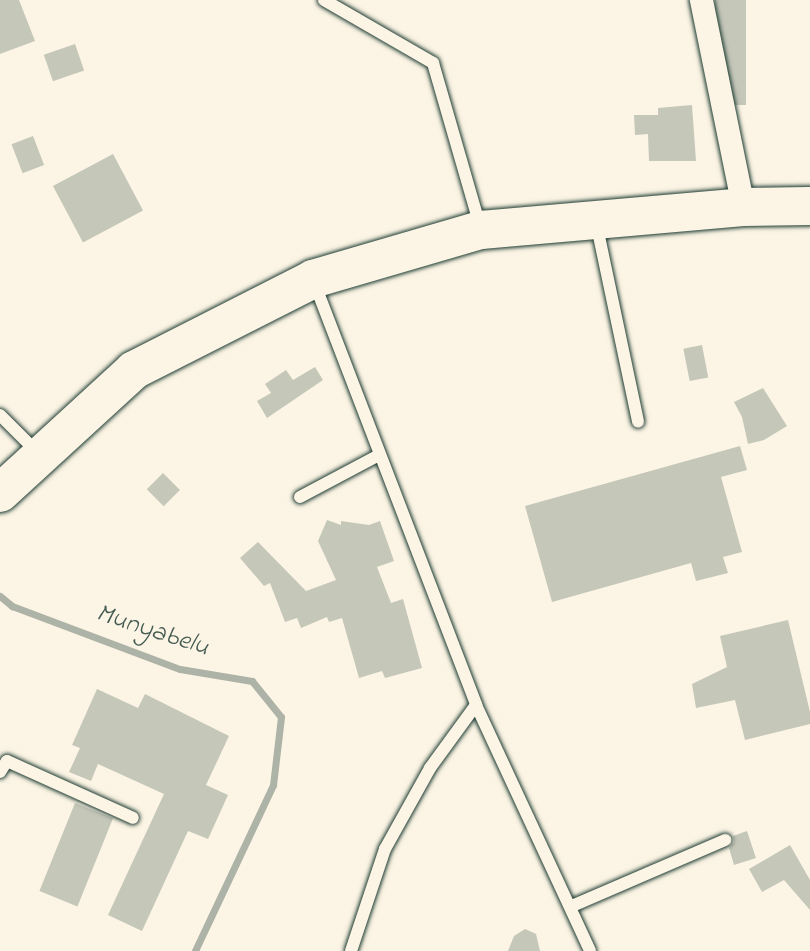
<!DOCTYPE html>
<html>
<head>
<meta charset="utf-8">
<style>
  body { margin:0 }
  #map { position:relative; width:810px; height:951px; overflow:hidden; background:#fcf5e5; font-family:"Indie Flower",sans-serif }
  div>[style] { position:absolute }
  .stream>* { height:7px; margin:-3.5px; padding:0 3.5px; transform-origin:3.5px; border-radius:3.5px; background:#aeb3a7 }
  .building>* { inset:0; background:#c5c7b9; transform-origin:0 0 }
  .roads { filter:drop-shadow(0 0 2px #1f3d34) drop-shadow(0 0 2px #1f3d34) }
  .lane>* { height:12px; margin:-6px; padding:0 6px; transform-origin:6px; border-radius:6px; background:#fcf5e5 }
  .street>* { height:23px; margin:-11.5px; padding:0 11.5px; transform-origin:11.5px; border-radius:11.5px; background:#fcf5e5 }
  .highway>* { height:38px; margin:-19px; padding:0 19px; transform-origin:19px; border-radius:19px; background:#fcf5e5 }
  span { translate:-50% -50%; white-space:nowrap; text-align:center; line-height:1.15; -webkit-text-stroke:5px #fcf5e5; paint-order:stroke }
  .water-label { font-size:26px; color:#435a51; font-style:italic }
</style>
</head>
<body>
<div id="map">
  <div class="stream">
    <i style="left:0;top:596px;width:16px;rotate:40deg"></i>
    <i style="left:12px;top:606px;width:179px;rotate:20.6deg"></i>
    <i style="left:180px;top:669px;width:73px;rotate:9.5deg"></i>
    <i style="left:252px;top:681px;width:46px;rotate:51.1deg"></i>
    <i style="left:281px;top:717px;width:68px;rotate:96.7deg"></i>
    <i style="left:273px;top:785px;width:183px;rotate:115.2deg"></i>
  </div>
  <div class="building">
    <i style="clip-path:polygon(0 0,19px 0,35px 41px,0 54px)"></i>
    <i style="left:715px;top:0;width:31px;height:105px"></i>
    <i style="left:75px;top:44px;width:28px;height:33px;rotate:71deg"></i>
    <i style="clip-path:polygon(692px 105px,696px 161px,649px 161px,648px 134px,635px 135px,634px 115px,658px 115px,658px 108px)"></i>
    <i style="left:33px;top:136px;width:31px;height:23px;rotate:69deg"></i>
    <i style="left:113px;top:154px;width:64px;height:68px;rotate:62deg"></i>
    <i style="left:702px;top:345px;width:33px;height:19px;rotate:79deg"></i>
    <i style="clip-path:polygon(315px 367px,323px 380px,267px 418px,257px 401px,271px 393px,265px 384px,286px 370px,293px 380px)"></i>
    <i style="clip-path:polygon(763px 388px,787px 426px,764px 440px,748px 444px,742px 417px,734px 402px)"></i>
    <i style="clip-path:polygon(740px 446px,747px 470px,721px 477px,742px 552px,723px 557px,728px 573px,696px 581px,691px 563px,552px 602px,525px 506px)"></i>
    <i style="left:163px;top:473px;width:24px;height:23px;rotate:45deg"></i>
    <i style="clip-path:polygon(327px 520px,341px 525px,341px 521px,369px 525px,380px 521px,394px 561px,377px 567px,391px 603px,403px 599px,422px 668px,385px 678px,382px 671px,359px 678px,342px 618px,329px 622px,327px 617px,301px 628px,297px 618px,285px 622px,270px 583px,264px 586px,240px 558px,258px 542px,306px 591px,336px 580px,318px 541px)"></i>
    <i style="clip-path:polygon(788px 620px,810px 712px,810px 724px,745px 740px,735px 700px,696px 708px,692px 684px,727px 667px,720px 636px)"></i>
    <i style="clip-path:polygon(97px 689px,138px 708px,145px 694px,229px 736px,206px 785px,228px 795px,208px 839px,188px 831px,142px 931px,108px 915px,164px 794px,98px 764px,91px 781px,69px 772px,80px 748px,72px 745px)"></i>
    <i style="left:75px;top:803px;width:41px;height:95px;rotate:22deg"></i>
    <i style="clip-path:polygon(747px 831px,756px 858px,734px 865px,729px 848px,734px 842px,733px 836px)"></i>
    <i style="clip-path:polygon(790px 845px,810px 880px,810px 910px,784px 880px,762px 892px,749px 869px)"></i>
    <i style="clip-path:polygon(525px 929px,536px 934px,540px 951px,508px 951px,514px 936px)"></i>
  </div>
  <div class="roads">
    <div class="lane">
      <i style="left:324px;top:0;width:126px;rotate:30deg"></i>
      <i style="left:433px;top:63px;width:170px;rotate:73.9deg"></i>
      <i style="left:596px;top:222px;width:204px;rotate:78.1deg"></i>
      <i style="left:314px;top:282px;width:453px;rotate:69deg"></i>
      <i style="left:476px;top:705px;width:271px;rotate:65.1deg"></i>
      <i style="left:0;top:415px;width:52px;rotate:45deg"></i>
      <i style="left:300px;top:497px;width:89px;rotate:-28deg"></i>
      <i style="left:0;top:772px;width:13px;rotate:-58deg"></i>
      <i style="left:7px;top:761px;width:138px;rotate:24.3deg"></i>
      <i style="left:572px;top:906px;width:167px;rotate:-23.3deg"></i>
      <i style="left:351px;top:951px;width:108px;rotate:-71.6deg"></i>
      <i style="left:385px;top:849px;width:93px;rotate:-60.9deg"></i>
      <i style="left:430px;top:768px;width:78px;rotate:-53.9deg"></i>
    </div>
    <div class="street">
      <i style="left:701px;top:0;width:211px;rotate:78.5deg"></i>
    </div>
    <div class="highway">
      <i style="left:0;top:493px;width:182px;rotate:-42.5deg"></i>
      <i style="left:134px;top:370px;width:201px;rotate:-26.9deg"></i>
      <i style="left:313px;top:279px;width:175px;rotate:-16.3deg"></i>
      <i style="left:481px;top:230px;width:263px;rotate:-5deg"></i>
      <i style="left:743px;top:207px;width:67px;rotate:-0.9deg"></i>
    </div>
  </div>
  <div class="water-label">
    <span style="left:152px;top:632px;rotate:18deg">Munyabelu</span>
  </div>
</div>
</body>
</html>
